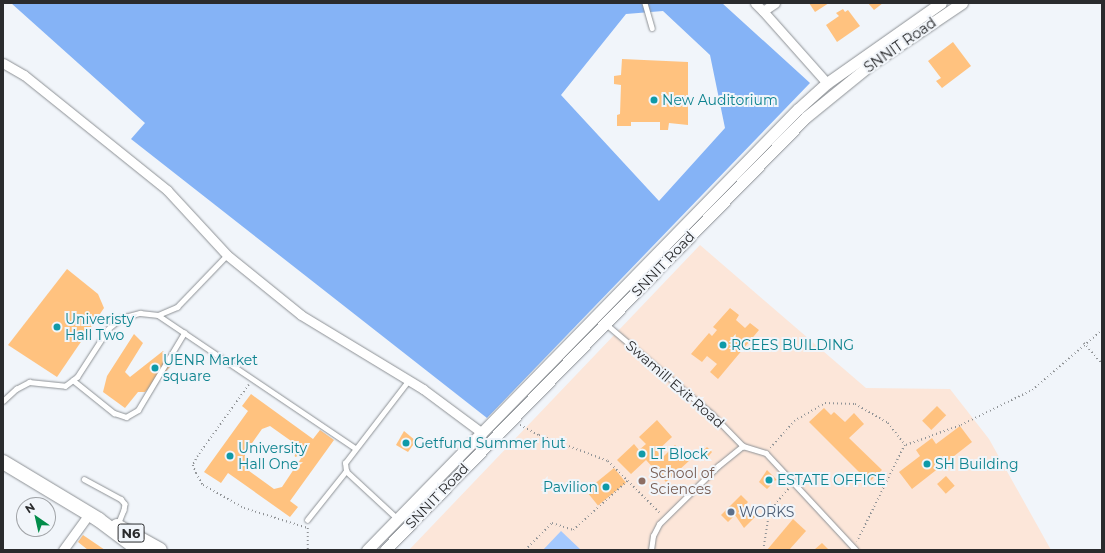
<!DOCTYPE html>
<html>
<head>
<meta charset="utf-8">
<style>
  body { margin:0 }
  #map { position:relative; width:1105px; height:553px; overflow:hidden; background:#f1f5fa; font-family:Montserrat,sans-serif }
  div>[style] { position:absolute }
  .education>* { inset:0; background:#fce6d9 }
  .green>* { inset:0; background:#a5c9fe }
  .forest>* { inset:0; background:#85b3f6 }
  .building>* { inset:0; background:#ffc27f; transform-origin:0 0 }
  .path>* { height:1.5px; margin-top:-0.75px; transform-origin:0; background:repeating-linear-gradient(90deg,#909396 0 1px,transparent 0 4px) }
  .roads { filter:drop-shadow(0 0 1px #8d9195) drop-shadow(0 0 1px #8d9195) }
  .service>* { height:4.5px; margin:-2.25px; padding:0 2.25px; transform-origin:2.25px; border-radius:2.25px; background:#fff }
  .minor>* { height:9px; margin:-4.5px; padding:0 4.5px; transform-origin:4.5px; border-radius:4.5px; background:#fff }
  .tertiary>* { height:11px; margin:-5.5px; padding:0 5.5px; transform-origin:5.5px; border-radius:5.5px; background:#fff }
  .primary>* { height:14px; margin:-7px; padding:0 7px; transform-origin:7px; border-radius:7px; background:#fff }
  .dots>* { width:11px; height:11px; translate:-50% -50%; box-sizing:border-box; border:2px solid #f1f5fa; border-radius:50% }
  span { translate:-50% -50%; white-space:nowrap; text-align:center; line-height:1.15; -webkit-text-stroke:4px #f1f5fa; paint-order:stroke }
  .shield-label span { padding:1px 3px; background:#f1f5fa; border:1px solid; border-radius:3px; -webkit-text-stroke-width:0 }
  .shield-label { font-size:13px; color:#2a2b2d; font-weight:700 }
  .street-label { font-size:14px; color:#2a2b2d }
  .culture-label { font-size:14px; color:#0d838f }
  .left { translate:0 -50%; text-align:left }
  .right { translate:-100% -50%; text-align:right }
  .education-label { font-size:14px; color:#785e54 }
  .service-label { font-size:14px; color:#4e5e75 }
  .frame { position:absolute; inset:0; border:4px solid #2a2b2d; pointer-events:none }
  .north { position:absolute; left:16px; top:497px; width:40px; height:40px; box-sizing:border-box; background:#f1f5fa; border:1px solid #a1a4a8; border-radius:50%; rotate:326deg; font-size:11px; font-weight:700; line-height:16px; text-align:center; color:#2a2b2d }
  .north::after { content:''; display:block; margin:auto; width:14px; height:18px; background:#028c4a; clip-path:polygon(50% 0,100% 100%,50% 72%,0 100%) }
</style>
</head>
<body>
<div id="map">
  <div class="education">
    <i style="clip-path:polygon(700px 245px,866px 388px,950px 389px,989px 439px,1051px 550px,409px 550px)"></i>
  </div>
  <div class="green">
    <i style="clip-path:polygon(561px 531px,581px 550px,543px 550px)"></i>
  </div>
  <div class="forest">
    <i style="clip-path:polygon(evenodd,11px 3px,722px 3px,810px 83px,487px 418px,131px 139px,145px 123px,11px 3px,663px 11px,710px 55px,725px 128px,659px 201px,561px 95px,626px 14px,663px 11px)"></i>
  </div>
  <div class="building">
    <i style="clip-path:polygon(809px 3px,829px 3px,815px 12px)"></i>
    <i style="clip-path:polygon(868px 3px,883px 3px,874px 10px)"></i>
    <i style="clip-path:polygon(843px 9px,845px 12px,848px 10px,860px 26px,837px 42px,826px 25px,839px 16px,836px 13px)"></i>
    <i style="clip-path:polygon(953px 42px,971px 66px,942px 88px,936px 81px,941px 78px,928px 61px)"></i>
    <i style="clip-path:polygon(622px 59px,688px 62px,688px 125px,669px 123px,668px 130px,660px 130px,660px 122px,631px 122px,631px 126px,617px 126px,617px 115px,620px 114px,621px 85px,614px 84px,614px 76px,621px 75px)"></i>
    <i style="clip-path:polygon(67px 269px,98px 294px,104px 308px,57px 377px,8px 345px)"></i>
    <i style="clip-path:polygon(730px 308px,739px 315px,736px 320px,745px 328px,750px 323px,759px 330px,718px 379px,710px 372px,717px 364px,707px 356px,702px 362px,691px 354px,709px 333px,712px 336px,717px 330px,713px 327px)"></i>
    <i style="clip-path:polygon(134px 334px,143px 343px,125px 372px,130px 377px,163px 351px,172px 365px,145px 392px,138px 392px,125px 408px,103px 392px,107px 376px)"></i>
    <i style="clip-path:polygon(evenodd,251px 394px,313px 439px,320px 430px,334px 440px,290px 501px,298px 507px,290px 517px,228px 473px,221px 483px,204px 472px,248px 411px,242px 406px,251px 394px,270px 426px,301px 448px,294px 451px,295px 457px,304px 454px,282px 487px,274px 489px,245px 468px,245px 453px,262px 429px,270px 426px)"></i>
    <i style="left:937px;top:406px;width:13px;height:21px;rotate:45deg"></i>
    <i style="clip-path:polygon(824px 408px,831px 415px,834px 412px,845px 422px,854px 413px,864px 424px,849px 438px,882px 470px,869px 482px,809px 422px)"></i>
    <i style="clip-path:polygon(657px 420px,672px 437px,657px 451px,663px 457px,675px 445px,690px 460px,666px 482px,646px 460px,631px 474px,617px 460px,634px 444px,639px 450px,646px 444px,639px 437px)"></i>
    <i style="clip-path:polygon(960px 426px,972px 442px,912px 489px,899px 472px,920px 456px,916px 450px,932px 438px,936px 444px)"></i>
    <i style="clip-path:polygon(404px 431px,416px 441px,408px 452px,396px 445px)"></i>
    <i style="clip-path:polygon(707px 447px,712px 452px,707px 458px,702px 452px)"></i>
    <i style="left:614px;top:468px;width:19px;height:36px;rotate:51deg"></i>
    <i style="clip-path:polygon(767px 470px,777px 480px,770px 482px,772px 484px,767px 489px,759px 482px)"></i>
    <i style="left:946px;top:476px;width:13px;height:12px;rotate:48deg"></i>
    <i style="clip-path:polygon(741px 495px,748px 502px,738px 513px,742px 517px,749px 511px,755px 517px,744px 528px,735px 515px,728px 522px,721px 515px)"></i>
    <i style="clip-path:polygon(793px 519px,806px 531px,789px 550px,767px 550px)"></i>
    <i style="clip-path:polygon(83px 535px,105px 550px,88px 550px,78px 542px)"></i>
    <i style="clip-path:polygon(822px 543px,829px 550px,814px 550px)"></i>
  </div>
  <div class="path">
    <i style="left:1084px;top:343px;width:28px;rotate:49deg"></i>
    <i style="left:249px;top:385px;width:87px;rotate:125.7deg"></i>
    <i style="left:198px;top:456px;width:10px;rotate:119deg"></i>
    <i style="left:193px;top:465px;width:9px;rotate:69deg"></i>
    <i style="left:196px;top:473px;width:14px;rotate:60deg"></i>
    <i style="left:203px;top:485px;width:47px;rotate:29.3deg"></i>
    <i style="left:244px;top:508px;width:67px;rotate:17.4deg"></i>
    <i style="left:520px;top:425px;width:21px;rotate:28deg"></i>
    <i style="left:539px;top:435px;width:74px;rotate:20.6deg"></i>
    <i style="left:608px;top:461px;width:75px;rotate:45deg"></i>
    <i style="left:906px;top:445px;width:59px;rotate:-20deg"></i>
    <i style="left:961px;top:425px;width:79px;rotate:-26.2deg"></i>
    <i style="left:1032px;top:390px;width:92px;rotate:-40.6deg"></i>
    <i style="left:770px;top:448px;width:36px;rotate:-48deg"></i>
    <i style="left:794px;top:421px;width:36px;rotate:-30deg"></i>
    <i style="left:825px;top:403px;width:30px;rotate:2deg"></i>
    <i style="left:855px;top:404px;width:38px;rotate:30deg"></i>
    <i style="left:888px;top:423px;width:28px;rotate:52deg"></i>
    <i style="left:905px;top:445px;width:108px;rotate:116.3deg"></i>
    <i style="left:308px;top:528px;width:22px;rotate:90deg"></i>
    <i style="left:525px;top:550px;width:38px;rotate:-45deg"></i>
    <i style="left:552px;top:523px;width:22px;rotate:18deg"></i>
    <i style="left:573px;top:530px;width:73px;rotate:-42.2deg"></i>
    <i style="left:763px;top:550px;width:39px;rotate:-81deg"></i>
    <i style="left:769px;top:511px;width:30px;rotate:-49deg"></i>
  </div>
  <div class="roads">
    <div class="service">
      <i style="left:645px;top:3px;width:26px;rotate:74deg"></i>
      <i style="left:158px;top:315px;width:238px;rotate:34deg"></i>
      <i style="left:606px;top:324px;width:139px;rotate:40.3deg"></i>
      <i style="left:712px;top:414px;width:45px;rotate:45.9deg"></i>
      <i style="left:73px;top:380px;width:53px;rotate:38.8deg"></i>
      <i style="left:114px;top:413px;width:13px;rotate:18deg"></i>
      <i style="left:126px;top:417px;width:14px;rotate:-30deg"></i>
      <i style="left:138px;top:410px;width:90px;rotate:-59.1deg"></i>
      <i style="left:3px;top:401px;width:18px;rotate:-43deg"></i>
      <i style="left:16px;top:389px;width:15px;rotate:-28deg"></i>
      <i style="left:29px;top:382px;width:36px;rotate:6deg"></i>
      <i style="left:65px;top:386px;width:15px;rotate:-37deg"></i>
      <i style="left:77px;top:377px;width:57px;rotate:-57.1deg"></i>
      <i style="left:108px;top:329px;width:17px;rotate:-40deg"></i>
      <i style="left:121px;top:318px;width:20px;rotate:-15deg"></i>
      <i style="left:140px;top:313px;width:18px;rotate:6deg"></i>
      <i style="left:158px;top:315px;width:21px;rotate:-23deg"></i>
      <i style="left:177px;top:307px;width:72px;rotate:-46.1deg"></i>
      <i style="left:743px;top:446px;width:24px;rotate:17deg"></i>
      <i style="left:766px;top:453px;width:132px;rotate:47.1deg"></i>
      <i style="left:346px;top:471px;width:8px;rotate:-97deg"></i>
      <i style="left:345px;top:463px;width:105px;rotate:-52.4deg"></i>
      <i style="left:346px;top:471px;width:69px;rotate:42.7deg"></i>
      <i style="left:84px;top:479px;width:42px;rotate:28.4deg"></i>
      <i style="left:121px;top:499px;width:6px;rotate:51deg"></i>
      <i style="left:125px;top:504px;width:6px;rotate:99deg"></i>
      <i style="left:124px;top:510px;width:16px;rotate:112deg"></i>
      <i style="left:307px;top:520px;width:63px;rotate:-51.5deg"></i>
      <i style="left:651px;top:550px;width:14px;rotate:-82deg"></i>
      <i style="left:653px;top:536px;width:13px;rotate:-63deg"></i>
      <i style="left:659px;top:524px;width:83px;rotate:-44.5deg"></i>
      <i style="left:718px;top:466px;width:32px;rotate:-39deg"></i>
    </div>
    <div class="minor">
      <i style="left:755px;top:3px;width:11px;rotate:45deg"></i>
      <i style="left:775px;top:3px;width:14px;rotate:146deg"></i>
      <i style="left:763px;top:11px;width:96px;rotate:48.4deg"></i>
      <i style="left:3px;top:63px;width:24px;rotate:30deg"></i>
      <i style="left:24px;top:75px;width:184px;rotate:38.8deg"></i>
      <i style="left:167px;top:190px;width:88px;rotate:47.3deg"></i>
      <i style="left:227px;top:255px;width:95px;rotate:39deg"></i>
      <i style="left:301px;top:315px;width:143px;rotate:31.2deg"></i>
      <i style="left:423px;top:389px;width:74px;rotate:36.7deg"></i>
      <i style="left:63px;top:550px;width:44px;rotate:-54.2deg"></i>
    </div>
    <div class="tertiary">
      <i style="left:367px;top:550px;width:617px;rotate:-45.66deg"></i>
      <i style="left:798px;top:109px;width:39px;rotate:-42deg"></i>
      <i style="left:827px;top:83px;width:139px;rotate:-35.1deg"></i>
      <i style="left:385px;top:550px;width:604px;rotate:-45.81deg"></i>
      <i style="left:806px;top:117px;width:82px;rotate:-39.1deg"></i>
      <i style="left:870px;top:65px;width:111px;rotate:-34deg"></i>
    </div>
    <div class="primary">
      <i style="left:3px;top:462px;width:112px;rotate:31.1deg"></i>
      <i style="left:99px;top:520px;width:50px;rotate:36.9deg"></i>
      <i style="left:117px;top:526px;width:49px;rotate:29.2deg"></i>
    </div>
  </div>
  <div class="dots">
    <i style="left:654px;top:100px;background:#0f9aa8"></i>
    <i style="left:57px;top:327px;background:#0f9aa8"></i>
    <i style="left:723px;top:345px;background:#0f9aa8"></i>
    <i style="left:155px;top:368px;background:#0f9aa8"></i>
    <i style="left:406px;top:443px;background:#0f9aa8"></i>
    <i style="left:642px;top:454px;background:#0f9aa8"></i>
    <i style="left:230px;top:456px;background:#0f9aa8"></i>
    <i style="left:927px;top:464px;background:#0f9aa8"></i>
    <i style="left:769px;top:480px;background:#0f9aa8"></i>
    <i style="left:642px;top:481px;background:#8d6e63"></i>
    <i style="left:606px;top:487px;background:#0f9aa8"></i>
    <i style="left:731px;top:512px;background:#5c6f8a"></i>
  </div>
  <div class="shield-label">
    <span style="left:131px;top:533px">N6</span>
  </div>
  <div class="street-label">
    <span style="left:900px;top:45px;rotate:-35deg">SNNIT Road</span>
    <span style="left:663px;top:264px;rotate:-46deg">SNNIT Road</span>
    <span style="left:675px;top:384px;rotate:41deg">Swamill Exit Road</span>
    <span style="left:437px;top:496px;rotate:-46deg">SNNIT Road</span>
  </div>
  <div class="culture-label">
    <span class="left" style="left:662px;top:100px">New Auditorium</span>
    <span class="left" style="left:65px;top:327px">Univeristy<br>Hall Two</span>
    <span class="left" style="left:731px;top:345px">RCEES BUILDING</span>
    <span class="left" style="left:163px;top:368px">UENR Market<br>square</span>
    <span class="left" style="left:414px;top:443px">Getfund Summer hut</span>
    <span class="left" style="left:238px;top:456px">University<br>Hall One</span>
    <span class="left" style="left:650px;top:454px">LT Block</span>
    <span class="left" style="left:935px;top:464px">SH Building</span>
    <span class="left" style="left:777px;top:480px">ESTATE OFFICE</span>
    <span class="right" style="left:598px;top:487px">Pavilion</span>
  </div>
  <div class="education-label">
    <span class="left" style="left:650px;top:481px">School of<br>Sciences</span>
  </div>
  <div class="service-label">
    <span class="left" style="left:739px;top:512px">WORKS</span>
  </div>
  <div class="frame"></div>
  <div class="north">N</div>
</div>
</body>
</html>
